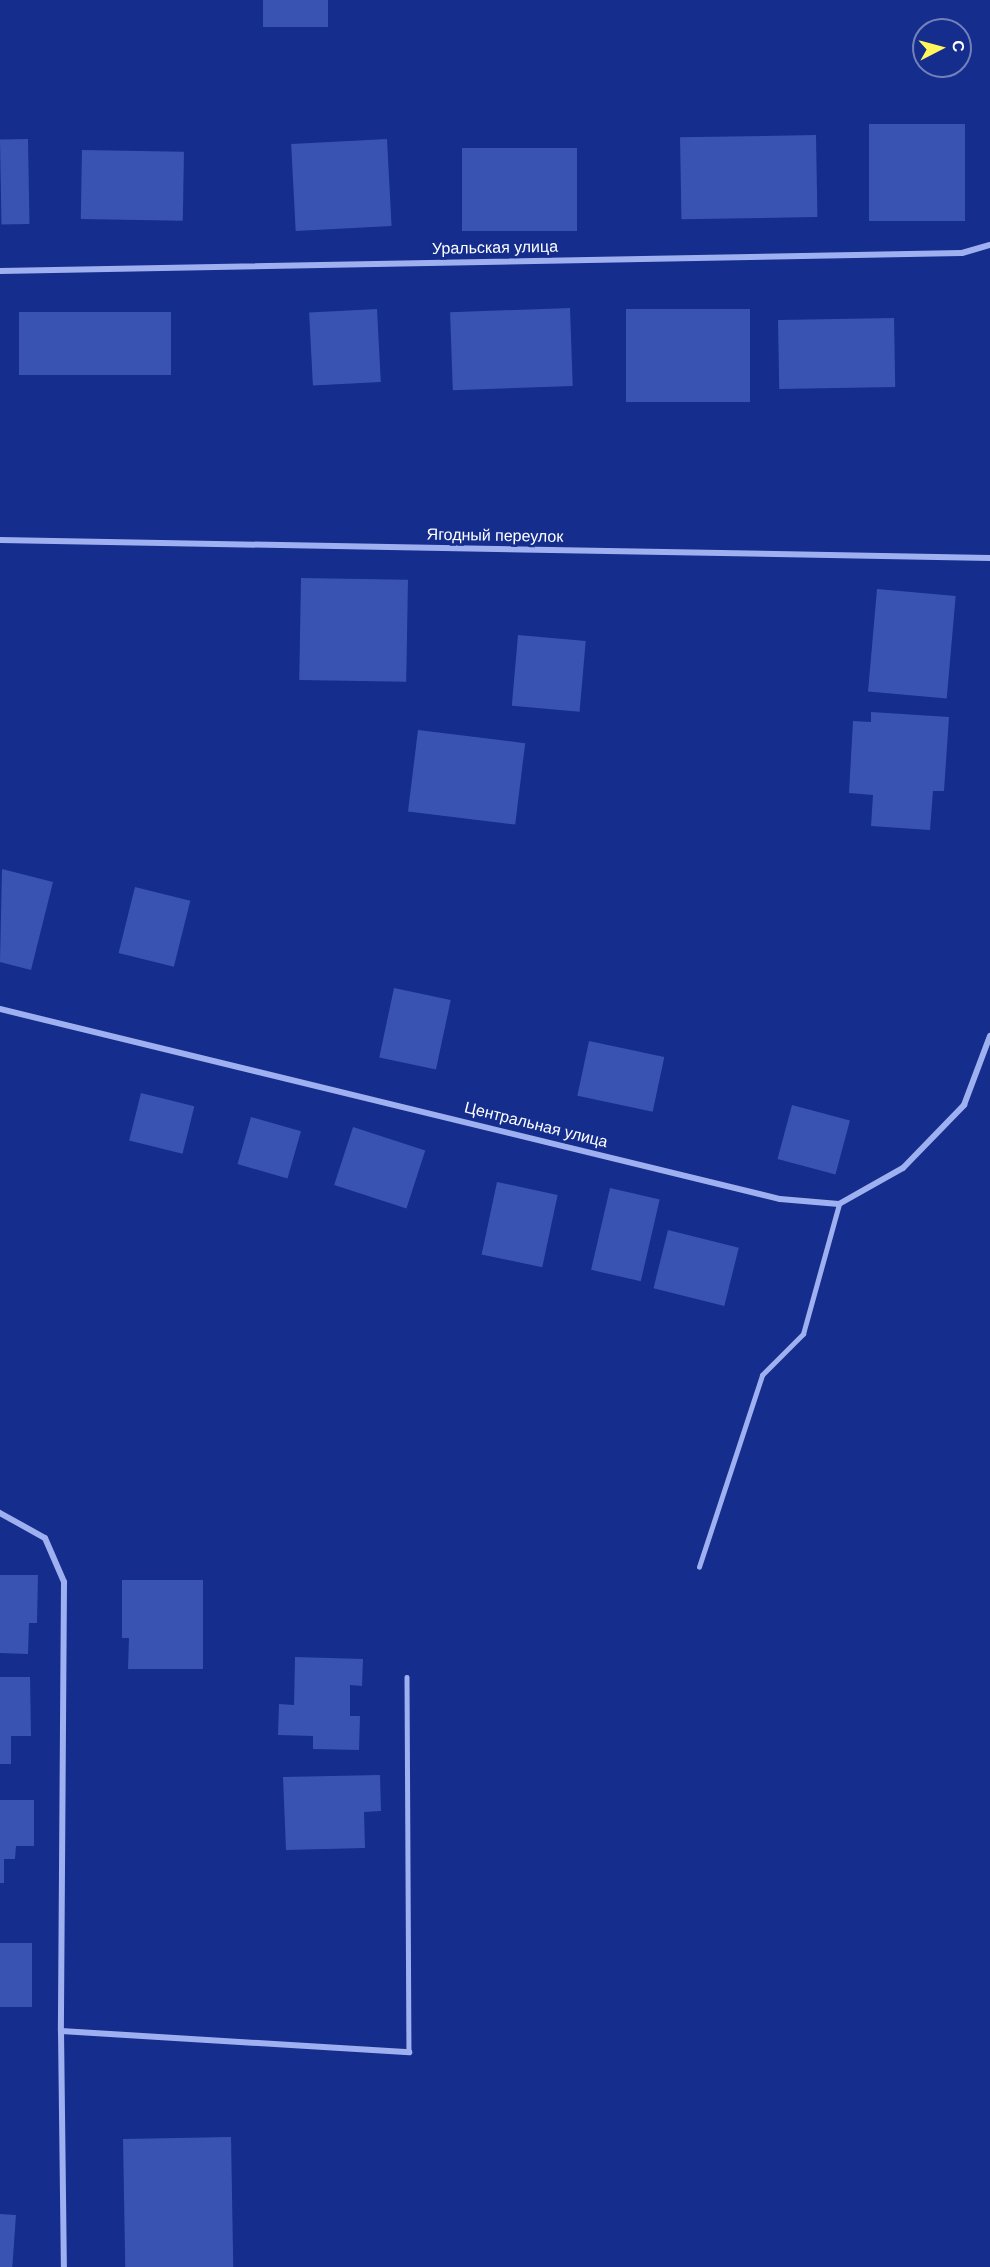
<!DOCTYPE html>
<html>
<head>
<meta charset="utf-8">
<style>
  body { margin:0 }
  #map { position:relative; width:990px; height:2267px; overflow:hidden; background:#152d8c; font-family:"DM Sans",sans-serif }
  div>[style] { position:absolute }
  .building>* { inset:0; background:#3953b3; transform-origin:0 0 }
  .lane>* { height:4.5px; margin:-2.25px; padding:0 2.25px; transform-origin:2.25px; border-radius:2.25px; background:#9eb0f0 }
  .street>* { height:6px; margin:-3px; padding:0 3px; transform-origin:3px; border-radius:3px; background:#9eb0f0 }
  span { translate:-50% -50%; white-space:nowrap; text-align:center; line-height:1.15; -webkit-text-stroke:5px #152d8c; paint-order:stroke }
  .street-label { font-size:16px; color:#fff }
  .north { position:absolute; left:912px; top:18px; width:60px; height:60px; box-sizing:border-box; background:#152d8c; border:2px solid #7381ba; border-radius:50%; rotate:84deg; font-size:16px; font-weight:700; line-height:24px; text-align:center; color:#fff }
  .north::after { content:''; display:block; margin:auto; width:21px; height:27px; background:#fff65d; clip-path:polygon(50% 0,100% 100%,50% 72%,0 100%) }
</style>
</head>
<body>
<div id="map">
  <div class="building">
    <i style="left:263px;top:0;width:65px;height:27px"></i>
    <i style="left:869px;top:124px;width:96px;height:97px"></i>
    <i style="left:816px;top:135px;width:82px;height:136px;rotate:89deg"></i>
    <i style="left:28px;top:139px;width:85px;height:28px;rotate:89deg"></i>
    <i style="left:387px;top:139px;width:87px;height:96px;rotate:87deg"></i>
    <i style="left:462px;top:148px;width:115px;height:83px"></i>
    <i style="left:82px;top:150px;width:102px;height:69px;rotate:1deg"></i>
    <i style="left:570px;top:308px;width:78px;height:120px;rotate:88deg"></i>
    <i style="left:377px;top:309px;width:73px;height:68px;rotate:87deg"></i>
    <i style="left:626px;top:309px;width:124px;height:93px"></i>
    <i style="left:19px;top:312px;width:152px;height:63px"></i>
    <i style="left:894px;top:318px;width:69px;height:116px;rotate:89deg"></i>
    <i style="left:301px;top:578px;width:107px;height:102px;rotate:1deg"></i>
    <i style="left:877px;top:589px;width:79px;height:103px;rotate:5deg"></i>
    <i style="left:518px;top:635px;width:68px;height:71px;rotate:5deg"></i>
    <i style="clip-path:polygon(871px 712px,949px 717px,944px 791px,933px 791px,930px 830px,871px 826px,873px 795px,849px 793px,853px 721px,871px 722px)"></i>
    <i style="left:418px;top:730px;width:108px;height:82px;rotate:7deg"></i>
    <i style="clip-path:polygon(2px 869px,53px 882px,31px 970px,0 962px)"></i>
    <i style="left:135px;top:887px;width:57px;height:68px;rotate:14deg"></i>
    <i style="left:394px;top:988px;width:58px;height:71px;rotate:12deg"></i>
    <i style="left:589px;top:1041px;width:77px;height:56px;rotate:12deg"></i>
    <i style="left:141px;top:1093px;width:55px;height:49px;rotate:14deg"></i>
    <i style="left:792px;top:1105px;width:60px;height:56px;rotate:15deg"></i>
    <i style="left:251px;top:1117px;width:52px;height:49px;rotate:16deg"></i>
    <i style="left:353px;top:1127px;width:76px;height:61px;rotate:18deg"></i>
    <i style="left:497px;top:1182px;width:62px;height:74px;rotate:12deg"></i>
    <i style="left:610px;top:1188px;width:51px;height:84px;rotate:13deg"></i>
    <i style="left:668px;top:1230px;width:73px;height:60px;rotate:14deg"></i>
    <i style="clip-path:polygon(0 1575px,38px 1575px,37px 1623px,29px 1623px,28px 1654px,0 1653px)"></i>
    <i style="clip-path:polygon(122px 1580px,203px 1580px,203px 1669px,128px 1669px,129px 1638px,122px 1638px)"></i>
    <i style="clip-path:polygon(295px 1657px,363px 1659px,362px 1686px,350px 1685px,350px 1716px,360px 1716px,359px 1750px,313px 1749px,313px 1736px,278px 1735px,279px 1704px,294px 1705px)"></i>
    <i style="clip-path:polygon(0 1677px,30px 1677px,31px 1736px,11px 1736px,11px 1764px,0 1764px)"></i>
    <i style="clip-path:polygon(380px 1775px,381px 1811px,364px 1812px,365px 1848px,286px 1850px,283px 1777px)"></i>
    <i style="clip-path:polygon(0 1800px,34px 1800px,34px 1846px,16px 1846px,15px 1859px,4px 1859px,4px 1883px,0 1883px)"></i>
    <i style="left:0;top:1943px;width:32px;height:64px"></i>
    <i style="left:231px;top:2137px;width:130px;height:108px;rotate:89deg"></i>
    <i style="left:0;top:2214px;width:16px;height:53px;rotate:4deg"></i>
  </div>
  <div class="lane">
    <i style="left:699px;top:1567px;width:202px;rotate:-71.8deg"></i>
    <i style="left:762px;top:1375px;width:58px;rotate:-45deg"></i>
    <i style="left:803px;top:1334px;width:135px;rotate:-74.5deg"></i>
    <i style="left:407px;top:1677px;width:375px;rotate:89.7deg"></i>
  </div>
  <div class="street">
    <i style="left:0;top:271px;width:962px;rotate:-1.07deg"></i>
    <i style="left:962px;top:253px;width:29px;rotate:-16deg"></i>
    <i style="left:0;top:540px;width:990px;rotate:1.04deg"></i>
    <i style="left:0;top:1009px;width:803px;rotate:13.69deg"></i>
    <i style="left:780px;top:1199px;width:59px;rotate:4.8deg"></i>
    <i style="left:839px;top:1204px;width:73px;rotate:-29.4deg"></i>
    <i style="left:903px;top:1168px;width:88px;rotate:-45.9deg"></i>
    <i style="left:964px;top:1105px;width:74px;rotate:-69.4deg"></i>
    <i style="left:0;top:1513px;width:51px;rotate:29.1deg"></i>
    <i style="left:45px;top:1538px;width:48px;rotate:66.6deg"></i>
    <i style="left:64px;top:1582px;width:449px;rotate:90.4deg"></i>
    <i style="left:61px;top:2031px;width:236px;rotate:89.3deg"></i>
    <i style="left:61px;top:2031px;width:349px;rotate:3.5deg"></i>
  </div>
  <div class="street-label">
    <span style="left:495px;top:248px;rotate:-1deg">Уральская улица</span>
    <span style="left:495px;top:536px;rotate:1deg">Ягодный переулок</span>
    <span style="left:536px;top:1125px;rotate:14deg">Центральная улица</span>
  </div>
  <div class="north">С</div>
</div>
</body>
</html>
